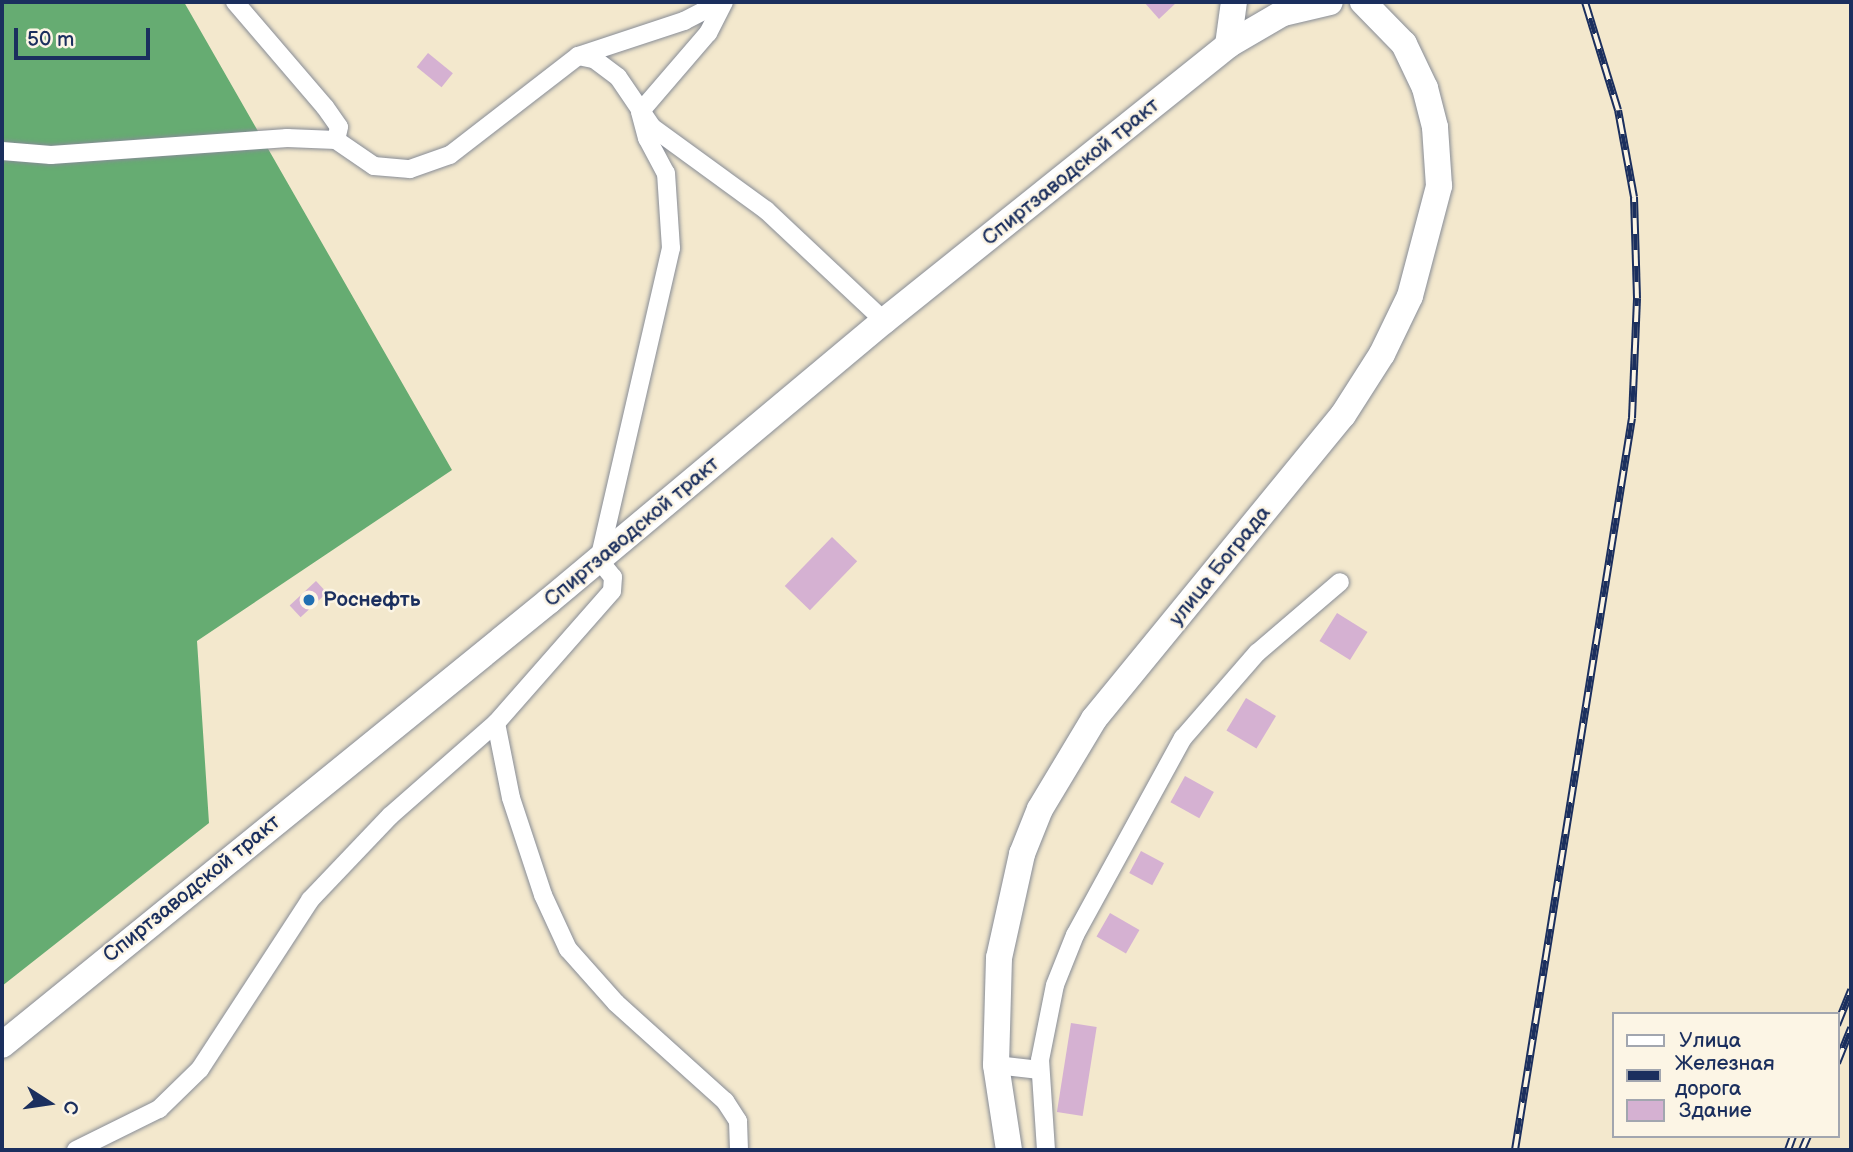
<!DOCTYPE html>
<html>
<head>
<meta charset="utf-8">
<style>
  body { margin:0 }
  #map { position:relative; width:1853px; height:1152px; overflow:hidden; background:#f3e8cd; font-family:"Balsamiq Sans",sans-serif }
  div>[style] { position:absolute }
  .forest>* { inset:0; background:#66ac72 }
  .building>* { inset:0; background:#d5b1d2; transform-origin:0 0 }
  .roads { filter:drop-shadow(0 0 2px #878c96) drop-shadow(0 0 2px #878c96) }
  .minor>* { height:18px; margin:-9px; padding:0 9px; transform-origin:9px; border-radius:9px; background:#fff }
  .secondary>* { height:26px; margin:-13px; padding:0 13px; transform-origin:13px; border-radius:13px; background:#fff }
  .rail>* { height:8px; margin-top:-4px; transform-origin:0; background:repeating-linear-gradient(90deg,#fcf5e5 0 16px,#1b2f5e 0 32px); box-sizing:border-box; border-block:2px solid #1b2f5e }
  .dots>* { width:19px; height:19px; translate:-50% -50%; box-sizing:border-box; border:4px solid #fcf5e5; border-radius:50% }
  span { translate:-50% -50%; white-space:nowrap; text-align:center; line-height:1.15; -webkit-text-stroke:5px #fcf5e5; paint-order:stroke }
  .street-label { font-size:21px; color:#1b2f5e }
  .poi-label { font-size:21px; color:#1b2f5e; font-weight:700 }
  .left { translate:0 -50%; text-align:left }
  .frame { position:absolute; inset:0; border:4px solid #1b2f5e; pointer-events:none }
  .legend { position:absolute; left:1612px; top:1012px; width:228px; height:126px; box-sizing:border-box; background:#fcf5e5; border:2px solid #a2a6af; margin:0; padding:9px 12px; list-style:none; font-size:21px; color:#1b2f5e }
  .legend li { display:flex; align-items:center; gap:14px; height:35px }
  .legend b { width:35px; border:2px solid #a2a6af }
  .north { position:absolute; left:14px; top:1068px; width:70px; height:70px; -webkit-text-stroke:5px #fcf5e5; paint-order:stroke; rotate:102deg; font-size:19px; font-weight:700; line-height:28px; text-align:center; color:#1b2f5e }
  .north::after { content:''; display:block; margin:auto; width:24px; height:32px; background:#1b2f5e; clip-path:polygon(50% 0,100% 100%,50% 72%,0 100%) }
  .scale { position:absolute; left:14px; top:28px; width:136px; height:32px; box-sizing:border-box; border:4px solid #1b2f5e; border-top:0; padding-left:9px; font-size:21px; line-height:24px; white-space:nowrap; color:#1b2f5e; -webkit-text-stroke:5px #fcf5e5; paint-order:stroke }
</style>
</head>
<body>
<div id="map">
  <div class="forest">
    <i style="clip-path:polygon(2px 2px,184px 2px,452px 470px,197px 641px,209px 823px,2px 986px)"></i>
  </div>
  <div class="building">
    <i style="clip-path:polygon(1144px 2px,1177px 2px,1159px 19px)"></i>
    <i style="left:428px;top:53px;width:32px;height:18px;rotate:39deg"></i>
    <i style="left:832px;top:537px;width:35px;height:68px;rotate:44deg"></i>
    <i style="left:316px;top:581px;width:16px;height:36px;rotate:47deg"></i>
    <i style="left:1337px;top:613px;width:36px;height:33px;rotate:32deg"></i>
    <i style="left:1246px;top:698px;width:35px;height:38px;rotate:31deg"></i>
    <i style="left:1185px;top:776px;width:33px;height:30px;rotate:29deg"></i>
    <i style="left:1141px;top:851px;width:26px;height:25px;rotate:28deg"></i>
    <i style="left:1110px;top:913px;width:34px;height:27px;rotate:30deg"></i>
    <i style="left:1071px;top:1023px;width:26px;height:90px;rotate:9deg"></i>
  </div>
  <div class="roads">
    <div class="minor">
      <i style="left:235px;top:2px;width:138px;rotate:49.4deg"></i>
      <i style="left:325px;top:107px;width:24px;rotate:55deg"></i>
      <i style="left:339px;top:127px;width:13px;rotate:103deg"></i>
      <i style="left:724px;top:2px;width:35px;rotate:117deg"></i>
      <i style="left:708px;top:33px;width:104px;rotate:130.7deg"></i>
      <i style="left:640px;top:112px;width:27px;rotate:75deg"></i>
      <i style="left:647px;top:138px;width:40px;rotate:62deg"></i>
      <i style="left:666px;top:173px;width:75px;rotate:86.2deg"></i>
      <i style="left:671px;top:248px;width:320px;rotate:103deg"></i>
      <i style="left:599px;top:560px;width:22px;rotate:51deg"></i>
      <i style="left:613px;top:577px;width:14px;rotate:94deg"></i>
      <i style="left:612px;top:591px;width:176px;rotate:131.3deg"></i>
      <i style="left:496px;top:723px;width:76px;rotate:78.7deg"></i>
      <i style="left:511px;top:798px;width:102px;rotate:71.7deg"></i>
      <i style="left:543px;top:895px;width:60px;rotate:65.2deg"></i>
      <i style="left:568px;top:949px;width:72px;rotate:48.4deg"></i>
      <i style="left:616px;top:1003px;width:147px;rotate:42deg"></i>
      <i style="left:725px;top:1101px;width:24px;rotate:57deg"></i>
      <i style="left:738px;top:1121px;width:29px;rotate:88deg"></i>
      <i style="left:578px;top:56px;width:16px;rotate:11deg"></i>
      <i style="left:594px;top:59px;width:30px;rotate:37deg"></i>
      <i style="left:618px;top:77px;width:60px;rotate:55.8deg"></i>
      <i style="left:652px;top:127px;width:141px;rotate:36.1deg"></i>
      <i style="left:766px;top:210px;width:162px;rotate:43.2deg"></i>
      <i style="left:2px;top:151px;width:49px;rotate:4.7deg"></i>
      <i style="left:51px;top:155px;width:237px;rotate:-4.1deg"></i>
      <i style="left:287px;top:138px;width:49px;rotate:2.3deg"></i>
      <i style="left:336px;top:140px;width:46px;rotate:34.4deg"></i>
      <i style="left:374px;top:166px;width:36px;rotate:5deg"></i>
      <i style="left:410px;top:169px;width:42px;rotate:-19.3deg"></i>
      <i style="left:450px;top:155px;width:162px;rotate:-37.7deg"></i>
      <i style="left:578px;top:56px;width:112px;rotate:-18.3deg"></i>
      <i style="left:684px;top:21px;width:42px;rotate:-27.2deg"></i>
      <i style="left:996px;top:1065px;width:44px;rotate:6.5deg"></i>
      <i style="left:76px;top:1150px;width:93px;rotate:-26.3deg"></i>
      <i style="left:159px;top:1109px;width:57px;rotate:-44.3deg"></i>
      <i style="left:200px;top:1069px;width:202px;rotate:-56.9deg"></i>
      <i style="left:310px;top:900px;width:116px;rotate:-46.4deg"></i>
      <i style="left:390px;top:816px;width:141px;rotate:-41.3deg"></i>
      <i style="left:1046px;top:1150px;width:90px;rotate:-93.8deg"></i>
      <i style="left:1040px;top:1060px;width:76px;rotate:-78.7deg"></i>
      <i style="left:1055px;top:985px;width:54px;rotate:-68.2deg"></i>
      <i style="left:1075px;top:935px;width:225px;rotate:-61.3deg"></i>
      <i style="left:1183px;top:738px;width:113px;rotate:-49deg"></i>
      <i style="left:1257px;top:653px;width:109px;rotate:-40.5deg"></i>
    </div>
    <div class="secondary">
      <i style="left:1228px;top:45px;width:43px;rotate:-82.1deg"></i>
      <i style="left:2px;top:1045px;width:705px;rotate:-39.07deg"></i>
      <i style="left:549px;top:601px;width:437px;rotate:-39.9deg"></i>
      <i style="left:884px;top:321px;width:441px;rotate:-38.7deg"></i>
      <i style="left:1228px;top:45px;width:64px;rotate:-30.2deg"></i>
      <i style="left:1283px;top:13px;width:48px;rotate:-13.2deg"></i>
      <i style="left:1009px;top:1150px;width:86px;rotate:-98.7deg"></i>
      <i style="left:996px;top:1065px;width:107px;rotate:-88.4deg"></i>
      <i style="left:999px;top:958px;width:107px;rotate:-77.5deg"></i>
      <i style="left:1022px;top:854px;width:48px;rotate:-68.2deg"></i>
      <i style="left:1040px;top:809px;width:105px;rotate:-59deg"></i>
      <i style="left:1094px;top:719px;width:393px;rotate:-50.7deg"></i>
      <i style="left:1343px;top:415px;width:72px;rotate:-57.4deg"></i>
      <i style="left:1382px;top:354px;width:64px;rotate:-64.2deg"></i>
      <i style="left:1410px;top:296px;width:114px;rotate:-75.2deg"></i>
      <i style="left:1439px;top:186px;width:59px;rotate:-93.9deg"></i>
      <i style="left:1435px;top:127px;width:40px;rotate:-104.4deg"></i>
      <i style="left:1425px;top:88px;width:49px;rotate:-115.5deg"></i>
      <i style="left:1404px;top:44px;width:59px;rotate:-134.3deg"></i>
    </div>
  </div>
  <div class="rail">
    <i style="left:1837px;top:1025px;width:38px;rotate:-68deg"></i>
    <i style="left:1837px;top:1063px;width:38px;rotate:-68deg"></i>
    <i style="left:1515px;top:1150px;width:741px;rotate:-80.92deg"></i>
    <i style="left:1632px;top:418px;width:120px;rotate:-87.6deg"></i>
    <i style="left:1637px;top:298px;width:101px;rotate:-91.7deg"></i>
    <i style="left:1634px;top:197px;width:88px;rotate:-100.4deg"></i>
    <i style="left:1618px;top:110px;width:113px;rotate:-107deg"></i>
    <i style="left:1788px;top:1150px;width:15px;rotate:-70deg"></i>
    <i style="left:1802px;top:1150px;width:15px;rotate:-67deg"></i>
  </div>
  <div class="dots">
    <i style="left:309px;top:600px;background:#1f6fb2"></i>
  </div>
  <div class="street-label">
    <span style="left:1071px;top:172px;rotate:-39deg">Спиртзаводской тракт</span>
    <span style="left:632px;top:532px;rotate:-40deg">Спиртзаводской тракт</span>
    <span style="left:1220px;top:566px;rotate:-51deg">улица Бограда</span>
    <span style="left:192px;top:889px;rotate:-39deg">Спиртзаводской тракт</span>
  </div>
  <div class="poi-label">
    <span class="left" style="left:323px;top:600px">Роснефть</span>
  </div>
  <div class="frame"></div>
  <ul class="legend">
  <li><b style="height:9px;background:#fff"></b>Улица</li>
  <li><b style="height:9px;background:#1b2f5e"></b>Железная дорога</li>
  <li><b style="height:19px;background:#d5b1d2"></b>Здание</li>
  </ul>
  <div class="north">С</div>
  <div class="scale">50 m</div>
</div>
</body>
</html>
